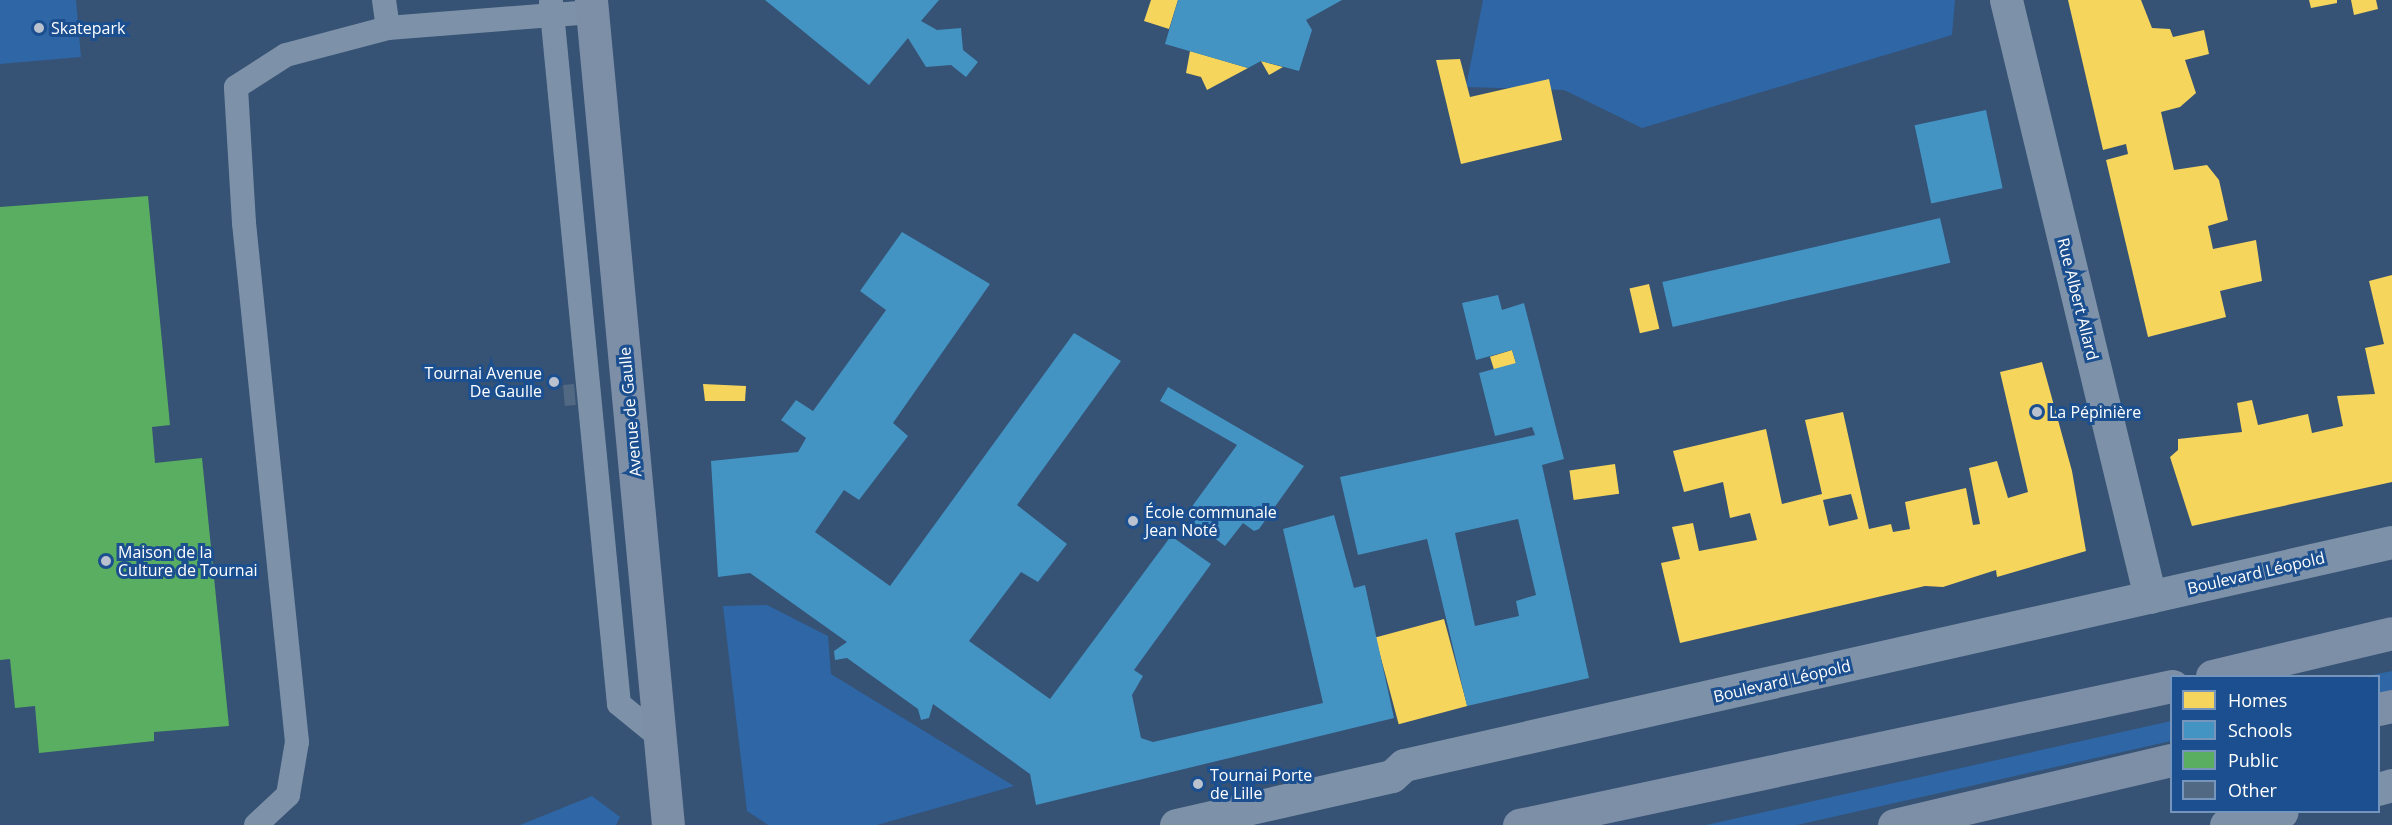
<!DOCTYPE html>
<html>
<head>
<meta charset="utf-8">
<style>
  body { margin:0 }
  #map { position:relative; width:2392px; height:825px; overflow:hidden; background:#365274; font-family:"Open Sans",sans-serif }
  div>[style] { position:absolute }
  .green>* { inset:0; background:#2f66a5 }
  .homes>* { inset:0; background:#f6d55c; transform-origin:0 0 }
  .schools>* { inset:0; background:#4393c3; transform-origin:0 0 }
  .public>* { inset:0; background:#5aae61 }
  .building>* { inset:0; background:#526984; transform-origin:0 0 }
  .lane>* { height:24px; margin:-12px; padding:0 12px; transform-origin:12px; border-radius:12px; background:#7d92a8 }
  .street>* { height:33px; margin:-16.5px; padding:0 16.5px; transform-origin:16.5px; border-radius:16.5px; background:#7d92a8 }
  .primary>* { height:33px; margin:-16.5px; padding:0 16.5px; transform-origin:16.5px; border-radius:16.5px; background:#7d8ea7 }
  .dots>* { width:16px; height:16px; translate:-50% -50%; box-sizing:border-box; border:3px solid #1b4f8f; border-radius:50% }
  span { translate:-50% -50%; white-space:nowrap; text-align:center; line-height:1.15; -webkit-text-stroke:6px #1b4f8f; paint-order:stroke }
  .poi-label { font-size:16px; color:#fff }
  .left { translate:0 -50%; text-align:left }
  .right { translate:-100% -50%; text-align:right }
  .street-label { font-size:16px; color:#fff }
  .legend { position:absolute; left:2170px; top:675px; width:210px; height:138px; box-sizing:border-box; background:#1b4f8f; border:2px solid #7695bc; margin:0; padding:8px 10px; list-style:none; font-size:18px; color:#fff }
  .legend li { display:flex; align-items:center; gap:12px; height:30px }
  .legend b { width:30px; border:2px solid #7695bc }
</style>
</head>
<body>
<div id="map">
  <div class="green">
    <i style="clip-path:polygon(0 0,76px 0,81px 57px,0 64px)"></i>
    <i style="clip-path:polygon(1483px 0,1955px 0,1952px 35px,1642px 128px,1564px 90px,1466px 87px)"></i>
    <i style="clip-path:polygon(767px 605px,828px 636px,831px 674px,1014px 786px,877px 825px,768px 825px,747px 811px,723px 606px)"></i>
    <i style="clip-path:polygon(2392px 671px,2392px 691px,2379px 694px,2378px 676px,2367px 676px)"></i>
    <i style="clip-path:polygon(2171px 721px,2171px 741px,1797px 825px,1706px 825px)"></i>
    <i style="clip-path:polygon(592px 796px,620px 817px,616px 825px,520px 825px)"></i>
  </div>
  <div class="homes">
    <i style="clip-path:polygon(1151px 0,1178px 0,1169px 29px,1144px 21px)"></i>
    <i style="clip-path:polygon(2068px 0,2141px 0,2152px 28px,2170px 29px,2173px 37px,2204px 30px,2209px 54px,2185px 60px,2196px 93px,2180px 107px,2161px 112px,2174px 170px,2207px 165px,2219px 180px,2228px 220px,2208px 226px,2213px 249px,2256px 240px,2262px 281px,2220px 291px,2226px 317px,2148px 337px,2106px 160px,2128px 154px,2126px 144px,2103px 150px)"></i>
    <i style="clip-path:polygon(2309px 0,2337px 0,2337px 3px,2311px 8px)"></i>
    <i style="clip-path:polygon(2351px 0,2376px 0,2378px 9px,2354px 15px)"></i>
    <i style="clip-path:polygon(1190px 51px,1248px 68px,1207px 90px,1201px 77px,1186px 73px)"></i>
    <i style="clip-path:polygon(1460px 59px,1470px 97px,1549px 79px,1562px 140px,1461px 164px,1436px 60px)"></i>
    <i style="clip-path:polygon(1261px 61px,1283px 67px,1269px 75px)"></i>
    <i style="clip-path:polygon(2392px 275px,2392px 482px,2192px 526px,2170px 457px,2178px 450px,2178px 439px,2242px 432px,2237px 403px,2252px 400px,2258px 425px,2308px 414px,2312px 433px,2343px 426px,2337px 396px,2375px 394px,2365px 348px,2384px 344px,2369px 281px)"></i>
    <i style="left:1649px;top:284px;width:46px;height:20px;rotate:77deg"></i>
    <i style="left:1512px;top:350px;width:14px;height:23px;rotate:73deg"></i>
    <i style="clip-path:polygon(evenodd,2042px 362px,2072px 471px,2086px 551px,1997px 577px,1996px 570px,1943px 587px,1925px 586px,1680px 643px,1661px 563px,1680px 559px,1672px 527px,1693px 523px,1699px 551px,1757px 540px,1750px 513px,1730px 518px,1723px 482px,1684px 492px,1673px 451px,1766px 429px,1782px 504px,1822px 494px,1805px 420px,1843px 412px,1869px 529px,1891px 524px,1893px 532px,1910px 529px,1905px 502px,1966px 488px,1973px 525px,1980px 524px,1969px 468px,1997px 461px,2008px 498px,2028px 492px,2000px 372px,2042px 362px,1851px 494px,1858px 519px,1829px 526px,1823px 500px,1851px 494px)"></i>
    <i style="clip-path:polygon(703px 384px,746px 386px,745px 401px,705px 401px)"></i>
    <i style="left:1615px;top:464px;width:30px;height:46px;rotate:82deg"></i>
    <i style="left:1444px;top:619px;width:90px;height:71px;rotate:75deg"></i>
  </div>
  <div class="schools">
    <i style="clip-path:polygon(765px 0,939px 0,921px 21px,937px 30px,961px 28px,963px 50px,978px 62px,966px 77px,951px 65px,926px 67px,908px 38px,869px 85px)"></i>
    <i style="clip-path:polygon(1178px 0,1342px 0,1306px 20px,1312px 30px,1299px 71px,1261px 61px,1248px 68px,1165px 44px)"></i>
    <i style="left:1986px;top:110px;width:80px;height:73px;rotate:78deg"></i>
    <i style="left:1940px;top:218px;width:46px;height:285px;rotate:77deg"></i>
    <i style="clip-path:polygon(902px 232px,990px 284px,893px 423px,908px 436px,859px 500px,844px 490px,815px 532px,890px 586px,1074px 333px,1121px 361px,1017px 505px,1067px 544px,1038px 582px,1021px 572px,969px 641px,1050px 699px,1171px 536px,1211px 564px,1134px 670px,1143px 676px,1132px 695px,1141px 738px,1153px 742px,1323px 703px,1283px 529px,1334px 515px,1354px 588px,1365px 585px,1394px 718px,1036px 805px,1030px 774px,933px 704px,929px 718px,921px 720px,918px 709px,847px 658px,835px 660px,834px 651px,847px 642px,750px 573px,718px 577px,711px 461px,798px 452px,806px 438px,781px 420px,796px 400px,813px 411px,886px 310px,860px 291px)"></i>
    <i style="clip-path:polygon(evenodd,1498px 295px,1502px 310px,1524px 303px,1564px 459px,1542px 465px,1589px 678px,1467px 706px,1427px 539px,1358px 555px,1340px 477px,1535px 435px,1532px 427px,1495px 436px,1479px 373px,1516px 363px,1512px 350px,1476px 360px,1462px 303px,1498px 295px,1518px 519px,1536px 595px,1516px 601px,1519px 616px,1475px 626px,1455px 533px,1518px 519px)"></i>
    <i style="clip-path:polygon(1168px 387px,1304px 466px,1259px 529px,1254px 531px,1243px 523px,1225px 546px,1185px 516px,1237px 445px,1160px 401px)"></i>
  </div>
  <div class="public">
    <i style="clip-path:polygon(148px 196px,170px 425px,152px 427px,155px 463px,202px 458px,229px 726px,154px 732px,154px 741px,39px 753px,35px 706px,15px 708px,10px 659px,0 660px,0 207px)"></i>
  </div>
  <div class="building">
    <i style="left:574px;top:384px;width:21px;height:11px;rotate:85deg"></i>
  </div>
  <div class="lane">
    <i style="left:384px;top:0;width:28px;rotate:82deg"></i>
    <i style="left:551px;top:2px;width:705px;rotate:84.47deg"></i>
    <i style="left:619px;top:704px;width:49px;rotate:39.2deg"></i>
    <i style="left:256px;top:825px;width:44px;rotate:-43.2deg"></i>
    <i style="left:288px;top:795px;width:54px;rotate:-80.4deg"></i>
    <i style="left:297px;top:742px;width:522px;rotate:-95.83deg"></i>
    <i style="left:244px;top:223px;width:136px;rotate:-93.4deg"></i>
    <i style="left:236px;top:87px;width:59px;rotate:-32.6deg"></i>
    <i style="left:286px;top:55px;width:106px;rotate:-14.8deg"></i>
    <i style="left:388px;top:28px;width:205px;rotate:-4.5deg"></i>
  </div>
  <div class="street">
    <i style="left:2006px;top:0;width:614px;rotate:76.44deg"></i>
    <i style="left:2378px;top:789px;width:15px;rotate:-16deg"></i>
    <i style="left:1176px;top:825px;width:221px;rotate:-12.8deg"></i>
    <i style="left:1392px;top:776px;width:16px;rotate:-43deg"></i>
    <i style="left:1404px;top:765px;width:1013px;rotate:-12.72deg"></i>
    <i style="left:2226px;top:825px;width:57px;rotate:-13.1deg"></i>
  </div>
  <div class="primary">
    <i style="left:591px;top:0;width:829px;rotate:84.67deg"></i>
    <i style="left:2212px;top:676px;width:185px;rotate:-13.4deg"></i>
    <i style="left:2378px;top:709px;width:14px;rotate:-12deg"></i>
    <i style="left:1519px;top:825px;width:668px;rotate:-12.02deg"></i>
    <i style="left:1894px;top:825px;width:285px;rotate:-13.2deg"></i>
  </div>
  <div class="dots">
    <i style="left:39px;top:28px;background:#b9c2ce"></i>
    <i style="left:554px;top:382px;background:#b9c2ce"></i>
    <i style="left:2037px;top:412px;background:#b9c2ce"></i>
    <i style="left:1133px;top:521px;background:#b9c2ce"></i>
    <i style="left:106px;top:561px;background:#b9c2ce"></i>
    <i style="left:1198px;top:784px;background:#b9c2ce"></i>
  </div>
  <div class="poi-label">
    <span class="left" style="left:51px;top:28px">Skatepark</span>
    <span class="right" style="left:542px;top:382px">Tournai Avenue<br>De Gaulle</span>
    <span class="left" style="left:2049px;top:412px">La Pépinière</span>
    <span class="left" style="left:1145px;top:521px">École communale<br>Jean Noté</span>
    <span class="left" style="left:118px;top:561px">Maison de la<br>Culture de Tournai</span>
    <span class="left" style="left:1210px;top:784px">Tournai Porte<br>de Lille</span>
  </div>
  <div class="street-label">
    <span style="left:2078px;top:299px;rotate:76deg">Rue Albert Allard</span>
    <span style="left:630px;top:412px;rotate:-95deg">Avenue de Gaulle</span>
    <span style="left:2256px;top:573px;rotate:-13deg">Boulevard Léopold</span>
    <span style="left:1782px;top:681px;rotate:-13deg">Boulevard Léopold</span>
  </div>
  <ul class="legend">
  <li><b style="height:16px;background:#f6d55c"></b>Homes</li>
  <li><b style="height:16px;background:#4393c3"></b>Schools</li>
  <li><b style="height:16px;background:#5aae61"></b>Public</li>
  <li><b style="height:16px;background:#526984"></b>Other</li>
  </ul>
</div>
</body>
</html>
